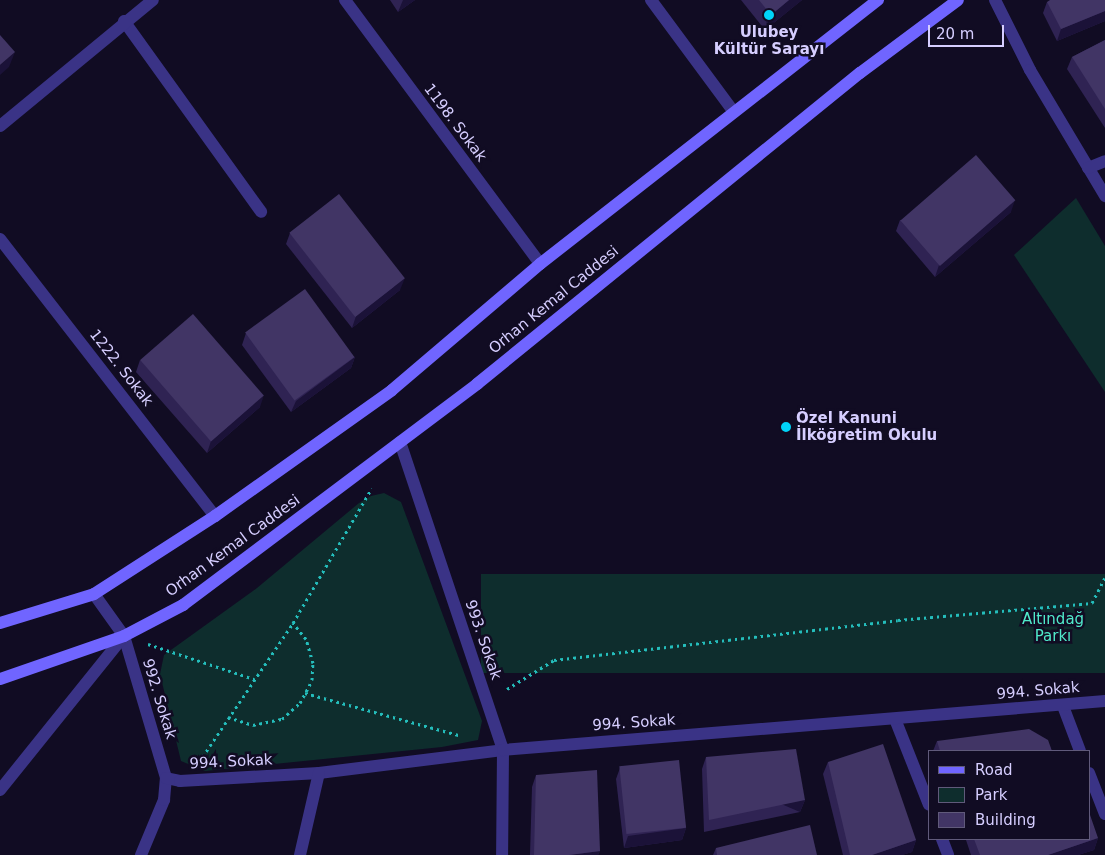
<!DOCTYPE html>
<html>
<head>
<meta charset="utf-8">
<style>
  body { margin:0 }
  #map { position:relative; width:1105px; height:855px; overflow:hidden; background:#110c23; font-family:"DejaVu Sans",sans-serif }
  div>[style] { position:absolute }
  .green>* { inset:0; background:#0e2d2d; transform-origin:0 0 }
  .path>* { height:3px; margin-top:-1.5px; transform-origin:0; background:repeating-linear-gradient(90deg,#24bdbb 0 2.5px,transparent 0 6.5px) }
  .minor>* { height:12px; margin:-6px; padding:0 6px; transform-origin:6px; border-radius:6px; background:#3a3386 }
  .tertiary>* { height:12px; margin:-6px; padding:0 6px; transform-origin:6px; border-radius:6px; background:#3a3386 }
  .secondary>* { height:12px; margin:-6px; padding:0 6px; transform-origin:6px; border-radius:6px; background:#7065ff }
  .wall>* { inset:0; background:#2f2353 }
  .shaded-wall>* { inset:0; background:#1b1238; transform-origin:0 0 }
  .building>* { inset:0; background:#413565; transform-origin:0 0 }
  .dots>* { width:14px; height:14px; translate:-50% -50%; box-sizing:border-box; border:2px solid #110c23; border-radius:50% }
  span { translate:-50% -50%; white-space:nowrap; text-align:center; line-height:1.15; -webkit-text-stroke:5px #110c23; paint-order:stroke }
  .poi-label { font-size:15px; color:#d6ceff; font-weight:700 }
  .left { translate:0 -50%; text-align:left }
  .street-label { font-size:15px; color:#d6ceff }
  .park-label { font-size:15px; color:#50e9ca }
  .legend { position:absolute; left:928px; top:750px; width:162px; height:90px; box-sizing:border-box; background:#110c23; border:1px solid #605a7b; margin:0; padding:6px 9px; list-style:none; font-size:15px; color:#d6ceff }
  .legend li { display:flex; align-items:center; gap:10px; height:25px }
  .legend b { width:25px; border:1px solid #605a7b }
  .scale { position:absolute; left:928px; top:25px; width:76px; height:22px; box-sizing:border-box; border:2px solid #d6ceff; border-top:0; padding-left:6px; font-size:15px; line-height:18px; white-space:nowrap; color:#d6ceff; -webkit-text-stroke:4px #110c23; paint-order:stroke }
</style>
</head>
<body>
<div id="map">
  <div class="green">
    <i style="clip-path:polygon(1076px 198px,1105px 246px,1105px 392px,1014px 255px)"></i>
    <i style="clip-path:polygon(384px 493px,401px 502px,482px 721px,478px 740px,442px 747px,205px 771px,181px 761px,160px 674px,164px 655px,257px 588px,359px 503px,371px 496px)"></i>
    <i style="left:1105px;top:574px;width:99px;height:624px;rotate:90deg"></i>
  </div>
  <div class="path">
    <i style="left:148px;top:644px;width:112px;rotate:18.3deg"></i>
    <i style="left:507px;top:689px;width:55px;rotate:-31.7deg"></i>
    <i style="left:554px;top:660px;width:346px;rotate:-6.6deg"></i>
    <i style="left:898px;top:620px;width:195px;rotate:-5deg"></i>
    <i style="left:1092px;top:603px;width:28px;rotate:-63deg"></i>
    <i style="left:305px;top:693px;width:160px;rotate:15.3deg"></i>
    <i style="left:228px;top:717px;width:26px;rotate:18deg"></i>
    <i style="left:253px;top:725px;width:30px;rotate:-12deg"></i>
    <i style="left:282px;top:719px;width:24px;rotate:-42deg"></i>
    <i style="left:300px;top:703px;width:26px;rotate:-62deg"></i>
    <i style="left:312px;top:680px;width:17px;rotate:-87deg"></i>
    <i style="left:313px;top:663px;width:25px;rotate:-106deg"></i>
    <i style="left:306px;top:639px;width:21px;rotate:-129deg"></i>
    <i style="left:199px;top:762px;width:168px;rotate:-55.9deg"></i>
    <i style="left:293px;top:623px;width:156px;rotate:-59.7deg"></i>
  </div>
  <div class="minor">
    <i style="left:345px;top:0;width:328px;rotate:53.5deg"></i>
    <i style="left:651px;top:0;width:139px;rotate:53.5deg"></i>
    <i style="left:995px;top:0;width:78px;rotate:63.4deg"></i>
    <i style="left:1030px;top:70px;width:147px;rotate:59.2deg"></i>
    <i style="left:124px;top:21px;width:235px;rotate:54.3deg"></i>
    <i style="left:0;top:126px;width:198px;rotate:-39.5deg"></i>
    <i style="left:1088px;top:168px;width:18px;rotate:-22deg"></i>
    <i style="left:0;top:239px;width:351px;rotate:52.2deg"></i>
    <i style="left:94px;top:594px;width:52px;rotate:54.5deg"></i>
    <i style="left:1063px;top:706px;width:48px;rotate:69.3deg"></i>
    <i style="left:895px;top:719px;width:92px;rotate:68.4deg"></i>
    <i style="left:1089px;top:773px;width:44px;rotate:68.7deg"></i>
    <i style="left:942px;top:839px;width:17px;rotate:69deg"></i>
    <i style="left:141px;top:855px;width:60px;rotate:-67.3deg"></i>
    <i style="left:164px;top:800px;width:22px;rotate:-85deg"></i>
  </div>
  <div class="tertiary">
    <i style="left:400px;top:442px;width:325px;rotate:71.5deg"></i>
    <i style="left:503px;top:750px;width:105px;rotate:90.5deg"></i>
    <i style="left:124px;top:636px;width:148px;rotate:73.5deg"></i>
    <i style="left:166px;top:778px;width:14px;rotate:12deg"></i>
    <i style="left:180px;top:781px;width:139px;rotate:-3.3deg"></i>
    <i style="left:319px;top:773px;width:185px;rotate:-7.1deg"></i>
    <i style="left:503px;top:750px;width:604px;rotate:-4.65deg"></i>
    <i style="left:0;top:790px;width:198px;rotate:-51.2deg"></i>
    <i style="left:300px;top:855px;width:84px;rotate:-77deg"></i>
  </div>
  <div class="secondary">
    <i style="left:0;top:623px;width:98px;rotate:-17.1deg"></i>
    <i style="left:94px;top:594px;width:144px;rotate:-32.8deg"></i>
    <i style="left:215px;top:516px;width:217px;rotate:-35.4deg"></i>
    <i style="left:392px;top:390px;width:194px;rotate:-40.4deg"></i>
    <i style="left:540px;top:264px;width:429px;rotate:-38deg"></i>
    <i style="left:0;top:679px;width:131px;rotate:-19.1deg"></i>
    <i style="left:124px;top:636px;width:67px;rotate:-27.7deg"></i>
    <i style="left:183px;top:605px;width:368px;rotate:-36.9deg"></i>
    <i style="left:477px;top:384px;width:493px;rotate:-39.1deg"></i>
    <i style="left:860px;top:73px;width:122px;rotate:-36.7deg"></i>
  </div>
  <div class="wall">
    <i style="clip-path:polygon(390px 0,415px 0,398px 12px)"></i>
    <i style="clip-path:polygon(741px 0,802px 0,765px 30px)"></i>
    <i style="clip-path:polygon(1105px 0,1105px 21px,1057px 41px,1043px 13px,1047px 2px)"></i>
    <i style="clip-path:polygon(1105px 40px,1105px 128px,1067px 69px,1072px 57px)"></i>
    <i style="clip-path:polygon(1011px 212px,935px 277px,896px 231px,900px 220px)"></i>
    <i style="clip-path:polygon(290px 233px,400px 290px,352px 328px,286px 244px)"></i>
    <i style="clip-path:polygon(246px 333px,355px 357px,351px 368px,291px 412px,242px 345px)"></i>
    <i style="clip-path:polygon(140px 360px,260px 407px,207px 453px,136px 372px)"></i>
    <i style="clip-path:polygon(937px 741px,1052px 751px,933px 751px)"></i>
    <i style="clip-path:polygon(706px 757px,805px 800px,800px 812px,704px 832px,702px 769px)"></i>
    <i style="clip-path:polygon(828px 762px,916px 840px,912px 852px,902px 855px,843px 855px,823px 774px)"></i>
    <i style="clip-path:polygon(620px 768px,686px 828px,682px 840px,624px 848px,616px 779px)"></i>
    <i style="clip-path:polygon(536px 775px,600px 851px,598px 855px,530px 855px,532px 787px)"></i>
    <i style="clip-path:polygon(1098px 838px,1094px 850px,1078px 855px,971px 855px,966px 840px,966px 839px,1089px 839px)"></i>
    <i style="clip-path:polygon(716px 848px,817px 855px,713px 855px)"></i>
  </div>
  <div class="shaded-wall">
    <i style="clip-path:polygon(403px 0,415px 0,398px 12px)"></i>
    <i style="clip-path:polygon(789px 0,802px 0,765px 30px,771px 15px)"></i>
    <i style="clip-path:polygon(1105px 11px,1105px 21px,1057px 41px,1061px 29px)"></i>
    <i style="clip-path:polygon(15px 52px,9px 67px,0 75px,0 65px)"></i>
    <i style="clip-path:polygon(1015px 200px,1011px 212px,935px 277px,939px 265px)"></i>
    <i style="clip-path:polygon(405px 278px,400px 290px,352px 328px,356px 316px)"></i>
    <i style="clip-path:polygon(355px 357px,351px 368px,291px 412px,296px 401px)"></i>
    <i style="clip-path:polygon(264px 395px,260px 407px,207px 453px,211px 441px)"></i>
    <i style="left:805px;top:800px;width:13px;height:98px;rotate:113deg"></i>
    <i style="clip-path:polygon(686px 828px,682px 840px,624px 848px,628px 836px)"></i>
    <i style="clip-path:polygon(1098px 838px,1094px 850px,1078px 855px,1048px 855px)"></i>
    <i style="clip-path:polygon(916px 840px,912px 852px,902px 855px,872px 855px)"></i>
    <i style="clip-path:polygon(600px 851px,598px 855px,569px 855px)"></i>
  </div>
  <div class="building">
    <i style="clip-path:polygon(759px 0,789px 0,771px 15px)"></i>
    <i style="clip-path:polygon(1050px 0,1105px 0,1105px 11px,1061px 29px,1047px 2px)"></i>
    <i style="clip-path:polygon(0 35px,15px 52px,0 65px)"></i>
    <i style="clip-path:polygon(1105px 40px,1105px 109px,1072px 57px)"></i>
    <i style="left:976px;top:155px;width:60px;height:100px;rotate:49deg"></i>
    <i style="left:339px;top:194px;width:107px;height:63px;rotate:52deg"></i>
    <i style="left:305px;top:289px;width:84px;height:74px;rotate:54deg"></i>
    <i style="left:193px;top:314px;width:108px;height:70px;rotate:49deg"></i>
    <i style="clip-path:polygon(1029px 729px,1048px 740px,1052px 751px,940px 751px,937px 741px)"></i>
    <i style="clip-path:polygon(883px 744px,916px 840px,872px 855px,850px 855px,828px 762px)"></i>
    <i style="clip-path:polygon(796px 749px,805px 800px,709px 820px,706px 757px)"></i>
    <i style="left:679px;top:760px;width:68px;height:60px;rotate:84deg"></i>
    <i style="clip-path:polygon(597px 770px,600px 851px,569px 855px,534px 855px,536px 775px)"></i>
    <i style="clip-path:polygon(1089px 812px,1098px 838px,1048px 855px,980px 855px,974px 839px,1089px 839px)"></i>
    <i style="clip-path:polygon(810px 825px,817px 855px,717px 855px,716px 848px)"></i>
  </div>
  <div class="dots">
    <i style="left:769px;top:15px;background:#00d4f9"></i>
    <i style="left:786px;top:427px;background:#00d4f9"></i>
  </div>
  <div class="poi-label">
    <span style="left:769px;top:41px">Ulubey<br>Kültür Sarayı</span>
    <span class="left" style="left:796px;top:427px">Özel Kanuni<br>İlköğretim Okulu</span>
  </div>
  <div class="street-label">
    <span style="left:455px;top:123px;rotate:53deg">1198. Sokak</span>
    <span style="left:554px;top:300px;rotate:-39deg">Orhan Kemal Caddesi</span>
    <span style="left:121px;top:368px;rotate:52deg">1222. Sokak</span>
    <span style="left:233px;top:546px;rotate:-36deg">Orhan Kemal Caddesi</span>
    <span style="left:483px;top:640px;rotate:71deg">993. Sokak</span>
    <span style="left:1038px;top:691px;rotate:-5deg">994. Sokak</span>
    <span style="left:159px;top:699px;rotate:73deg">992. Sokak</span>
    <span style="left:634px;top:723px;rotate:-4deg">994. Sokak</span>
    <span style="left:231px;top:762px;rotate:-3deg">994. Sokak</span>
  </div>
  <div class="park-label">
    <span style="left:1053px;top:628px">Altındağ<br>Parkı</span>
  </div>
  <ul class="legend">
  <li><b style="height:6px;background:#7065ff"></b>Road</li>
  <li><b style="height:14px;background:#0e2d2d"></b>Park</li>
  <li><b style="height:14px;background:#413565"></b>Building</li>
  </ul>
  <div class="scale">20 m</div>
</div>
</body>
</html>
